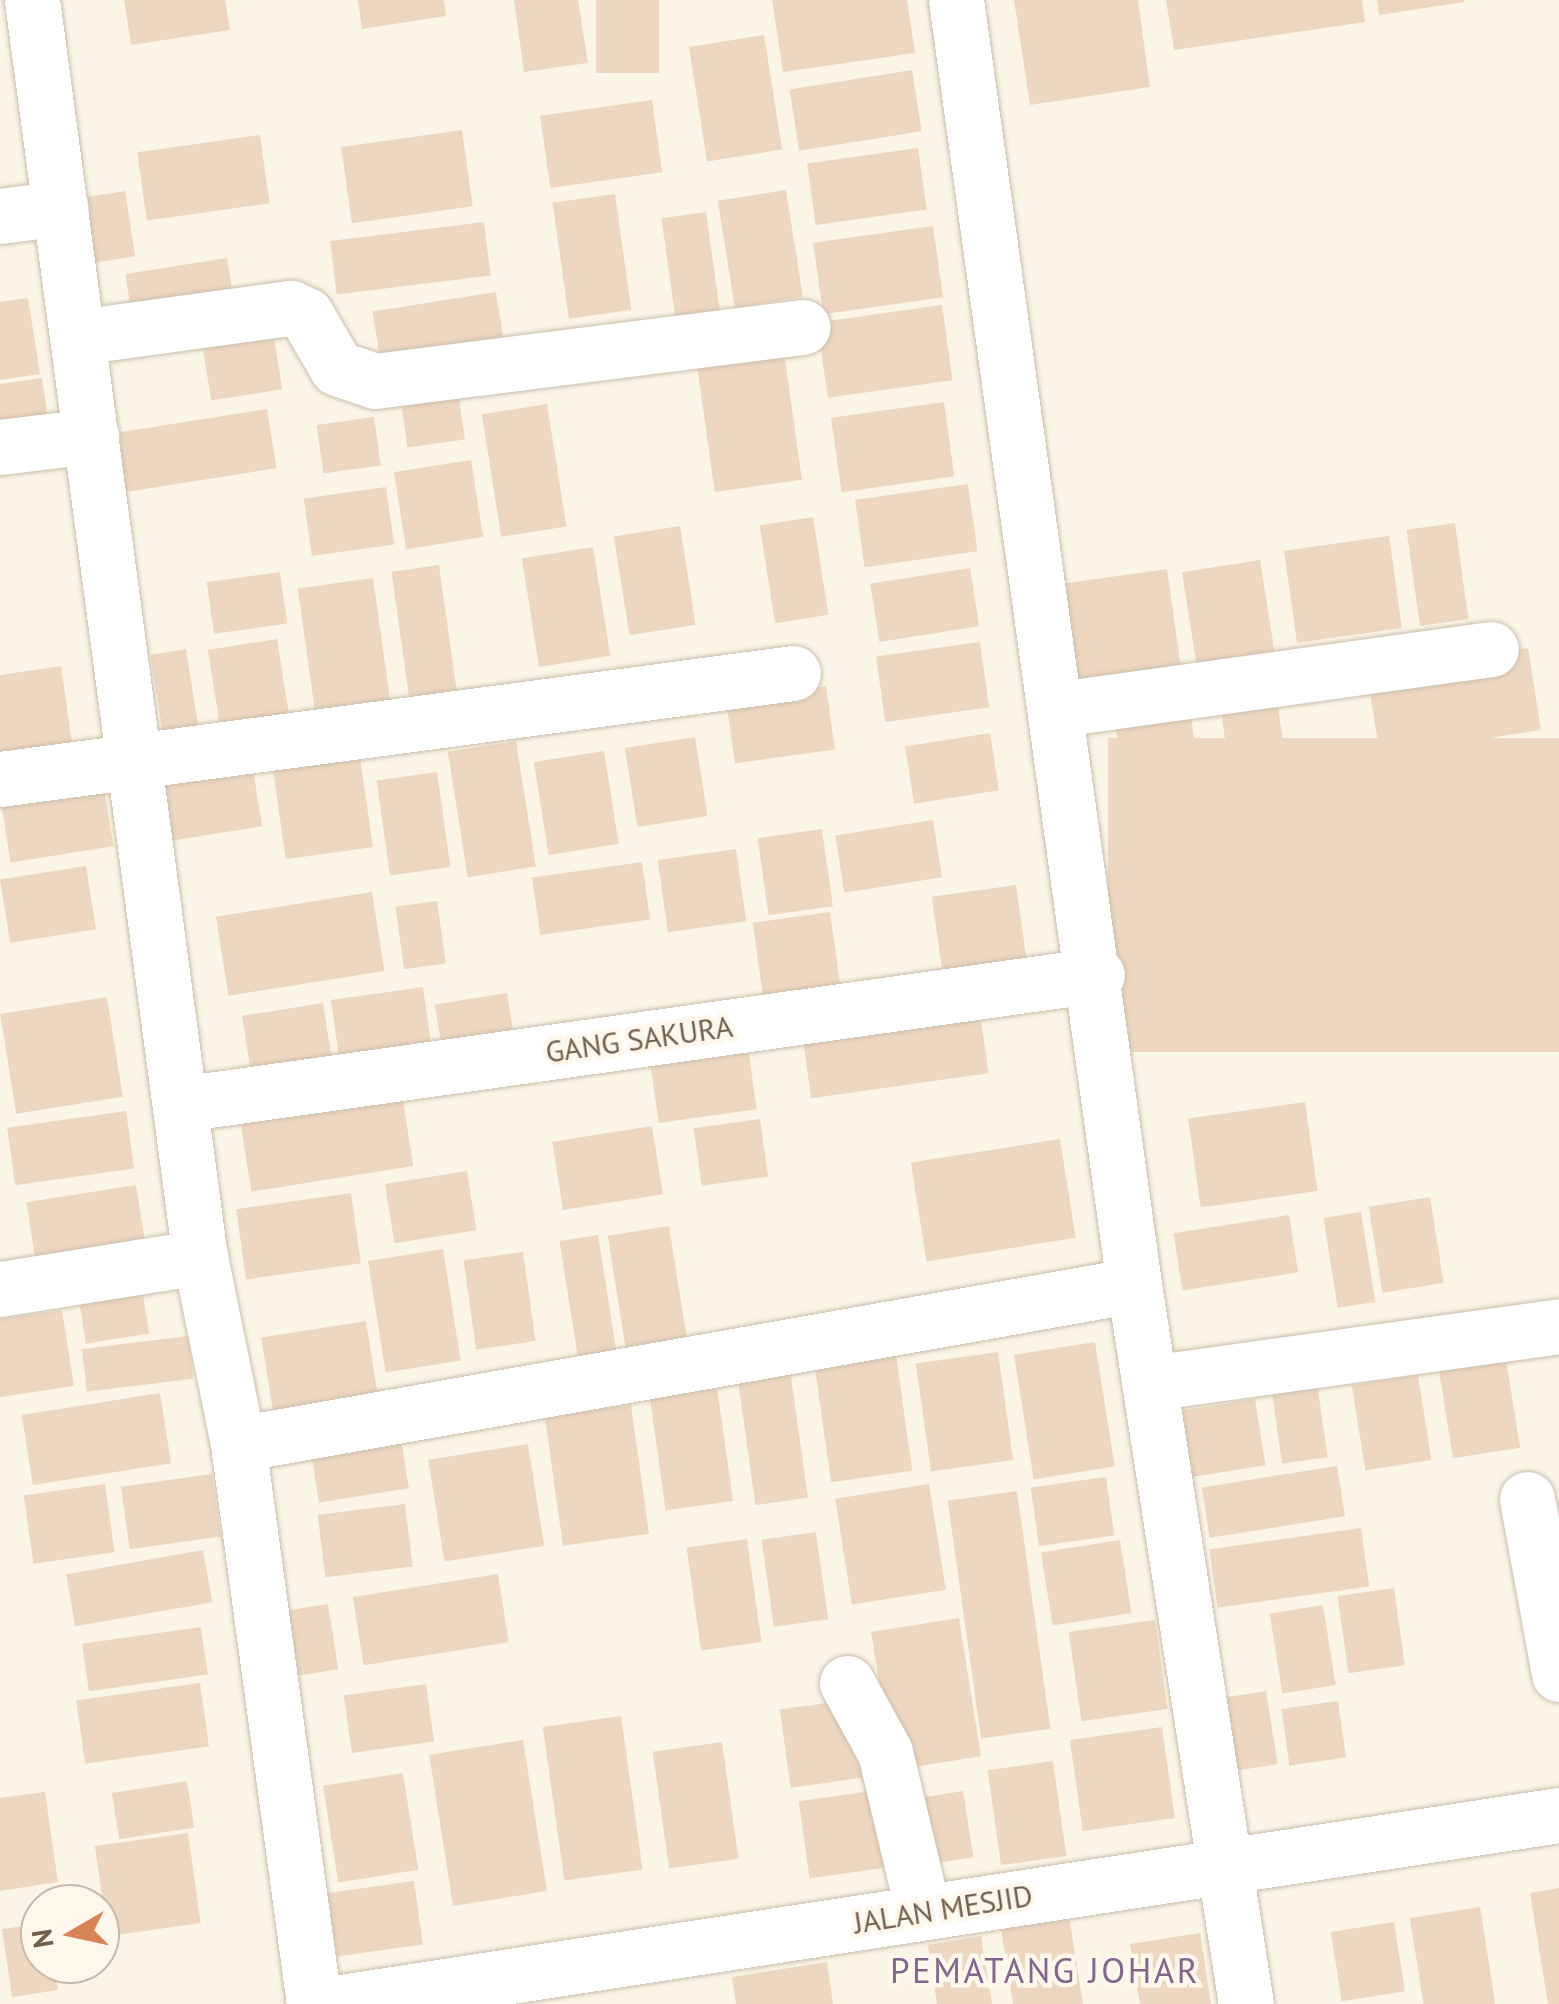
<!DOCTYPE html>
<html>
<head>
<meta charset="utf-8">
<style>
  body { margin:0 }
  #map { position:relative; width:1559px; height:2004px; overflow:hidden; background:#faf5e6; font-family:"PT Sans",sans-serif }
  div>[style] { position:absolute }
  .building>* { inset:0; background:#edd7c0; transform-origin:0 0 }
  .roads { filter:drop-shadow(0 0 2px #cbbdad) drop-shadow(0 0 2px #cbbdad) }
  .minor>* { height:55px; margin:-27.5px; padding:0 27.5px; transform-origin:27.5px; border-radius:27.5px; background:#fff }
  span { translate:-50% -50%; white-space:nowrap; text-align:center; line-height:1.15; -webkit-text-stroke:9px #fdf8eb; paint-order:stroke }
  .street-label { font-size:30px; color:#715e4d }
  .quarter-label { font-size:35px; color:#84658c; letter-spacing:2.5px }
  .north { position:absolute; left:20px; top:1884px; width:100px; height:100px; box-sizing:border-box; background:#fdf8eb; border:2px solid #c5baac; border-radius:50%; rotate:261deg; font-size:28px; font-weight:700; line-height:40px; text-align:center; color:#715e4d }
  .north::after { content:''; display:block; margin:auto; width:35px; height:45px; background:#d98356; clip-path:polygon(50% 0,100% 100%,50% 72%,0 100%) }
</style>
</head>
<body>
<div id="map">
  <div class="building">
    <i style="clip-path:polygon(124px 0,225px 0,230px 30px,131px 45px)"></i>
    <i style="clip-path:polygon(358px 0,444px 0,446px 16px,362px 29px)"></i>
    <i style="clip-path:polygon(514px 0,578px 0,588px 63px,524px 72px)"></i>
    <i style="left:596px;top:0;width:63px;height:73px"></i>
    <i style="clip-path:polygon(772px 0,907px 0,915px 53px,783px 72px)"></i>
    <i style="clip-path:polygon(1014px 0,1138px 0,1150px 87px,1030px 105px)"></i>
    <i style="clip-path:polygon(1166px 0,1362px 0,1365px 22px,1174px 50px)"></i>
    <i style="clip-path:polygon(1377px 0,1464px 0,1464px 2px,1379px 15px)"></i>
    <i style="left:764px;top:35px;width:116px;height:76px;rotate:81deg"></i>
    <i style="left:912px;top:70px;width:62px;height:124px;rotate:81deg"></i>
    <i style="left:652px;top:100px;width:73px;height:113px;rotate:82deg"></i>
    <i style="left:462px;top:130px;width:77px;height:122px;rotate:82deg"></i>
    <i style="left:260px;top:135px;width:69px;height:124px;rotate:82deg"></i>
    <i style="left:918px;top:148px;width:62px;height:112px;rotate:82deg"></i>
    <i style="left:786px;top:190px;width:108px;height:69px;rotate:81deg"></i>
    <i style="left:125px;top:191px;width:66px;height:50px;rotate:81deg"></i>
    <i style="left:615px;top:194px;width:117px;height:63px;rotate:82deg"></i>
    <i style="left:706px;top:212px;width:109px;height:45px;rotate:82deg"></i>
    <i style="left:484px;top:222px;width:54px;height:155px;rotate:83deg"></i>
    <i style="left:933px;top:226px;width:72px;height:121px;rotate:82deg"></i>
    <i style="left:227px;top:258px;width:50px;height:103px;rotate:81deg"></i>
    <i style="left:496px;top:292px;width:51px;height:125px;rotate:81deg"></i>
    <i style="clip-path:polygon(28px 298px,40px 374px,0 380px,0 302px)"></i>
    <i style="left:942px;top:305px;width:76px;height:126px;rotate:82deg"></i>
    <i style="left:274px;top:337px;width:53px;height:72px;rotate:81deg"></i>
    <i style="left:783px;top:345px;width:136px;height:88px;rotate:82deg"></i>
    <i style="clip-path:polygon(42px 378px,50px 434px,0 441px,0 384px)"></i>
    <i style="left:458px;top:391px;width:49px;height:58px;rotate:82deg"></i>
    <i style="left:944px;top:402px;width:75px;height:114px;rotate:82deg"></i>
    <i style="left:547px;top:404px;width:124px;height:66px;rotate:81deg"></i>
    <i style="left:267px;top:409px;width:60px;height:157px;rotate:81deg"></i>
    <i style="left:374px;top:417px;width:49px;height:58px;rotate:82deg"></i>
    <i style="left:471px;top:460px;width:78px;height:78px;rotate:81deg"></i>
    <i style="left:968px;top:484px;width:68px;height:114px;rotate:82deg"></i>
    <i style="left:386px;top:487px;width:58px;height:83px;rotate:82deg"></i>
    <i style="left:813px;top:517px;width:99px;height:54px;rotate:81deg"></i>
    <i style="left:1455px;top:523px;width:97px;height:49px;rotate:82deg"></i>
    <i style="left:680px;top:526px;width:100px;height:67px;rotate:81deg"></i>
    <i style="left:1389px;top:536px;width:93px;height:106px;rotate:82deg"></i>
    <i style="left:593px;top:547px;width:110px;height:72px;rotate:81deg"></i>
    <i style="left:1260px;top:560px;width:94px;height:79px;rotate:81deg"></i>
    <i style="left:439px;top:565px;width:143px;height:48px;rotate:82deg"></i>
    <i style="left:970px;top:568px;width:59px;height:101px;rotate:81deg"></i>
    <i style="left:1167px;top:569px;width:97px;height:109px;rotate:82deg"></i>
    <i style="left:280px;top:572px;width:52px;height:74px;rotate:82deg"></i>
    <i style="left:373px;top:578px;width:132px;height:76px;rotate:82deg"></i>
    <i style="left:277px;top:639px;width:81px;height:70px;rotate:81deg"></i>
    <i style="left:980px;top:642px;width:66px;height:105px;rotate:82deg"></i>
    <i style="left:1528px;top:648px;width:83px;height:163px;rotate:81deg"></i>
    <i style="left:186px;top:649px;width:91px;height:36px;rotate:81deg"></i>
    <i style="clip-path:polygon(61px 666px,73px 750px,0 761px,0 675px)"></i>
    <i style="left:1275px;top:685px;width:89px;height:57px;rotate:82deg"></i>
    <i style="left:826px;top:686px;width:64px;height:101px;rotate:82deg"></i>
    <i style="left:1189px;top:702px;width:81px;height:76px;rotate:82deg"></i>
    <i style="left:990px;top:733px;width:58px;height:86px;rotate:81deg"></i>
    <i style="left:695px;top:737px;width:80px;height:71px;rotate:81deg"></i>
    <i style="left:1559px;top:738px;width:314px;height:451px;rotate:90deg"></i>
    <i style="left:516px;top:741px;width:127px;height:69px;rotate:81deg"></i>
    <i style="left:359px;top:749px;width:99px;height:88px;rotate:82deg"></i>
    <i style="left:604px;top:751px;width:94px;height:71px;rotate:81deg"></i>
    <i style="left:253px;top:769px;width:58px;height:95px;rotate:81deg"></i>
    <i style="left:437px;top:772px;width:96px;height:61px;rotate:82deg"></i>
    <i style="left:103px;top:781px;width:66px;height:104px;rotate:81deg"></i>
    <i style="left:933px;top:820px;width:58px;height:99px;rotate:81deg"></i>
    <i style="left:822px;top:829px;width:78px;height:65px;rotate:82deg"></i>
    <i style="left:736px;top:849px;width:73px;height:79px;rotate:82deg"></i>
    <i style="left:642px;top:862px;width:58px;height:111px;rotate:82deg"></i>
    <i style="left:86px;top:866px;width:64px;height:87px;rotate:81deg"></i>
    <i style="left:1016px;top:885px;width:74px;height:85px;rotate:82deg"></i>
    <i style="left:372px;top:892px;width:80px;height:158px;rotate:81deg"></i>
    <i style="left:437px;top:901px;width:63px;height:42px;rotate:82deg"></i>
    <i style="left:830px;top:912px;width:81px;height:78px;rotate:82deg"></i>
    <i style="left:423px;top:987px;width:74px;height:93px;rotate:82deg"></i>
    <i style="left:507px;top:993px;width:56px;height:73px;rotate:81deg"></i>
    <i style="left:107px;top:997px;width:101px;height:108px;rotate:81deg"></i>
    <i style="left:323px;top:1003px;width:65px;height:82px;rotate:81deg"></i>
    <i style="left:979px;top:1006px;width:68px;height:179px;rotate:82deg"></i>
    <i style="left:747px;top:1040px;width:70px;height:99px;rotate:82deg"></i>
    <i style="left:401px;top:1088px;width:79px;height:164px;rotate:81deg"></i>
    <i style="left:1305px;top:1102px;width:90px;height:118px;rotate:82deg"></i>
    <i style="left:126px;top:1111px;width:58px;height:120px;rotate:82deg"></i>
    <i style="left:760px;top:1119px;width:58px;height:67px;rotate:82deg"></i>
    <i style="left:652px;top:1126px;width:69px;height:101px;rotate:81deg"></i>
    <i style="left:1060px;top:1139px;width:100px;height:151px;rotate:81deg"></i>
    <i style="left:467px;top:1171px;width:60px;height:83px;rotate:81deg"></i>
    <i style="left:136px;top:1185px;width:78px;height:111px;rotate:81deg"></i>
    <i style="left:351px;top:1193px;width:71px;height:116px;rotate:82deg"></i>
    <i style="left:1430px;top:1197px;width:87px;height:62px;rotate:81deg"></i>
    <i style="left:1361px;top:1212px;width:91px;height:38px;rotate:81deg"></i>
    <i style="left:1289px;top:1215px;width:58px;height:117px;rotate:81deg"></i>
    <i style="left:669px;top:1226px;width:113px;height:62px;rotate:81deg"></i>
    <i style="left:598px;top:1235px;width:127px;height:39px;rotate:81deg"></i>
    <i style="left:443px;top:1249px;width:113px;height:76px;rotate:81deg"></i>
    <i style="left:523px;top:1252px;width:90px;height:60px;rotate:82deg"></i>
    <i style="left:142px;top:1288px;width:46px;height:64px;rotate:81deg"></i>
    <i style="clip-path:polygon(62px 1310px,74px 1386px,0 1397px,0 1319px)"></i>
    <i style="left:366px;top:1321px;width:73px;height:106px;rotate:81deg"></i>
    <i style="left:188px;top:1336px;width:43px;height:107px;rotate:83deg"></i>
    <i style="left:1095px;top:1342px;width:126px;height:82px;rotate:81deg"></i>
    <i style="left:1504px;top:1346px;width:103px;height:68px;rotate:81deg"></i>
    <i style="left:895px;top:1348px;width:124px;height:82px;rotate:82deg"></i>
    <i style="left:998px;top:1352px;width:109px;height:83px;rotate:82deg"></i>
    <i style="left:790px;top:1370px;width:129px;height:53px;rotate:82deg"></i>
    <i style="left:1316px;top:1375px;width:83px;height:46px;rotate:82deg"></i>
    <i style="left:1418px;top:1375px;width:86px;height:67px;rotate:81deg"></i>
    <i style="left:717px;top:1387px;width:115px;height:68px;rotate:82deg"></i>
    <i style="left:160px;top:1393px;width:71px;height:140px;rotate:81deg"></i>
    <i style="left:1255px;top:1399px;width:67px;height:78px;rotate:81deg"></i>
    <i style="left:631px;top:1405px;width:130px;height:87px;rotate:82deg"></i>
    <i style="left:400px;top:1432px;width:57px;height:91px;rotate:81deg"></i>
    <i style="left:528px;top:1444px;width:103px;height:101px;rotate:81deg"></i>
    <i style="left:1337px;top:1466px;width:51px;height:137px;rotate:81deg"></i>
    <i style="left:212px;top:1474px;width:63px;height:92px;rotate:82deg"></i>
    <i style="left:1106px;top:1477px;width:59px;height:76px;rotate:82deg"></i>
    <i style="left:105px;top:1484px;width:69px;height:82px;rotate:82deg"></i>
    <i style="left:929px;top:1484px;width:107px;height:95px;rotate:81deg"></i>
    <i style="left:1017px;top:1491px;width:240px;height:70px;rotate:82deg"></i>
    <i style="left:405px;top:1504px;width:63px;height:88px;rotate:83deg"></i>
    <i style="left:1361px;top:1528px;width:59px;height:153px;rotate:82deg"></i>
    <i style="left:816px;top:1532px;width:88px;height:55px;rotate:82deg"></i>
    <i style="left:747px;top:1539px;width:104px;height:61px;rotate:82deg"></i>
    <i style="left:1120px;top:1540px;width:74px;height:80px;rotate:81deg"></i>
    <i style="left:203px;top:1550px;width:53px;height:139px;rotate:80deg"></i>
    <i style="left:498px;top:1574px;width:69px;height:147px;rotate:81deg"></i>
    <i style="left:1394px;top:1588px;width:78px;height:57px;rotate:82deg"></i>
    <i style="left:328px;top:1604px;width:66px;height:43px;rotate:81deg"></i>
    <i style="left:1323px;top:1605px;width:81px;height:54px;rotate:81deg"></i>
    <i style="left:959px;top:1618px;width:140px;height:89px;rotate:81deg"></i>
    <i style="left:1155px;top:1620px;width:90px;height:87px;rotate:82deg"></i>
    <i style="left:201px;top:1627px;width:48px;height:120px;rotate:82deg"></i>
    <i style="left:200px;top:1683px;width:64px;height:125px;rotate:82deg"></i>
    <i style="left:426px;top:1684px;width:58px;height:83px;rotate:82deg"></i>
    <i style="left:1266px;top:1691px;width:74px;height:43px;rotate:81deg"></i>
    <i style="left:855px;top:1699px;width:79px;height:76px;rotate:82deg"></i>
    <i style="left:1338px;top:1701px;width:57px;height:57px;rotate:82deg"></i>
    <i style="left:621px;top:1716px;width:155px;height:79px;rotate:82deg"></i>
    <i style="left:1162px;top:1727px;width:92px;height:93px;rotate:82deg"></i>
    <i style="left:523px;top:1740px;width:153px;height:95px;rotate:81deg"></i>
    <i style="left:722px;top:1742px;width:118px;height:70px;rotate:82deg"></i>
    <i style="left:1053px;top:1761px;width:96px;height:66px;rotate:82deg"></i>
    <i style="left:403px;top:1773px;width:98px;height:81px;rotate:81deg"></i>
    <i style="left:187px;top:1781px;width:47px;height:76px;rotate:81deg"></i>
    <i style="left:878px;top:1790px;width:78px;height:80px;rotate:82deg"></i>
    <i style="left:963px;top:1791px;width:67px;height:60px;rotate:81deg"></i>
    <i style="clip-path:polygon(45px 1792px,58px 1882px,0 1891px,0 1798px)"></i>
    <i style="left:188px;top:1833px;width:91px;height:94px;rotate:82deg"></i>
    <i style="left:414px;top:1881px;width:64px;height:87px;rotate:82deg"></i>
    <i style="clip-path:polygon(1559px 1888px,1559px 2004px,1548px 2004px,1530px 1893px)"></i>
    <i style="left:1480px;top:1907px;width:98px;height:71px;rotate:81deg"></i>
    <i style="left:1068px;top:1910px;width:95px;height:69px;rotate:81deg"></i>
    <i style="left:1394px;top:1922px;width:70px;height:64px;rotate:81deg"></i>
    <i style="clip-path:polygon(40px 1924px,40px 1964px,54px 1964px,58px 1990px,12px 1997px,2px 1929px)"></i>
    <i style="clip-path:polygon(1200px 1933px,1211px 2004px,1140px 2004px,1130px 1944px)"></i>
    <i style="clip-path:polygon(981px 1936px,992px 2004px,937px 2004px,928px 1945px)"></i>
    <i style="clip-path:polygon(827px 1962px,833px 2004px,736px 2004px,732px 1977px)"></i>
  </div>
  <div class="roads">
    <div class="minor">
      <i style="left:32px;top:0;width:1268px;rotate:82.39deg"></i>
      <i style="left:200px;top:1257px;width:191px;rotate:78.5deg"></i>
      <i style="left:238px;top:1444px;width:565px;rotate:82.27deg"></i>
      <i style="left:956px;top:0;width:1297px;rotate:82.11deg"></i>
      <i style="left:1134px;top:1285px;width:728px;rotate:81.15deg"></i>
      <i style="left:0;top:216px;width:61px;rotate:-7.6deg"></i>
      <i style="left:78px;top:337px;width:215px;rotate:-7.8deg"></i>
      <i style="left:291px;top:308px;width:17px;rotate:25deg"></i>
      <i style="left:306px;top:315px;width:61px;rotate:59.7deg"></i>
      <i style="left:337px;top:368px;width:40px;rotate:18.9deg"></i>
      <i style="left:375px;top:381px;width:431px;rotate:-7.2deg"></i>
      <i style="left:0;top:447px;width:92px;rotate:-6.9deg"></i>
      <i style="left:1059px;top:709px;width:436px;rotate:-7.9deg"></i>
      <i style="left:0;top:779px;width:800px;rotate:-7.61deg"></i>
      <i style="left:181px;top:1104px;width:925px;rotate:-8.02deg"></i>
      <i style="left:0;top:1289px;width:203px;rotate:-9.1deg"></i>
      <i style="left:1150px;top:1383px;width:413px;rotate:-7.9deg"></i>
      <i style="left:238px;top:1444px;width:910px;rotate:-10.06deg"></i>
      <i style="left:1527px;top:1499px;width:178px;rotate:79.6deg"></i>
      <i style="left:847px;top:1683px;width:79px;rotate:61.2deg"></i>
      <i style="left:885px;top:1752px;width:164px;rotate:76.6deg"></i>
      <i style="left:328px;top:2004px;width:1245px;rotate:-8.73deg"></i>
    </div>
  </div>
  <div class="street-label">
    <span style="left:639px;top:1039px;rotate:-8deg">GANG SAKURA</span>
    <span style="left:943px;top:1909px;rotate:-9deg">JALAN MESJID</span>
  </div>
  <div class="quarter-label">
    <span style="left:1045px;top:1970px">PEMATANG JOHAR</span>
  </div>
  <div class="north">N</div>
</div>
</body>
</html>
